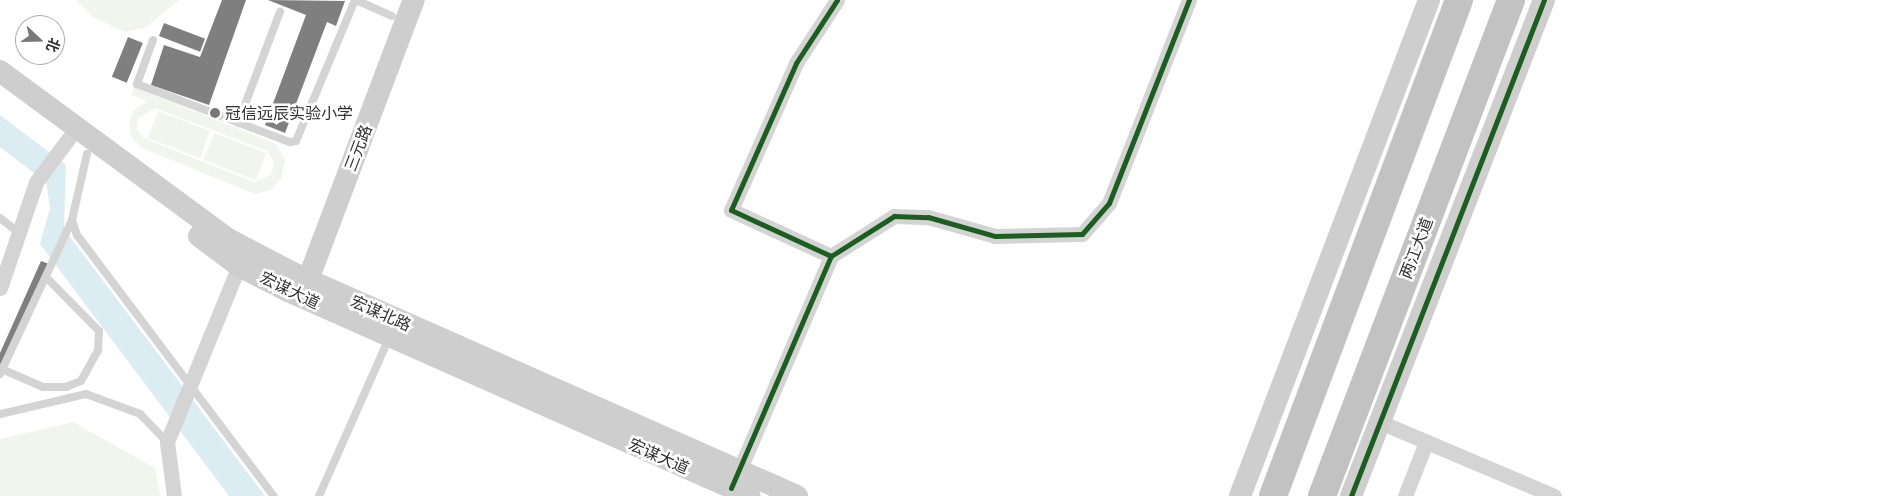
<!DOCTYPE html>
<html>
<head>
<meta charset="utf-8">
<style>
  body { margin:0 }
  #map { position:relative; width:1896px; height:496px; overflow:hidden; background:#fff; font-family:Barlow,"Noto Sans SC",sans-serif }
  div>[style] { position:absolute }
  .green>* { inset:0; background:#f2f5ed; transform-origin:0 0 }
  .water>* { inset:0; background:#dbedf2 }
  .building>* { inset:0; background:#7f7f7f; transform-origin:0 0 }
  .lane>* { height:8px; margin:-4px; padding:0 4px; transform-origin:4px; border-radius:4px; background:#d4d4d4 }
  .street>* { height:15px; margin:-7.5px; padding:0 7.5px; transform-origin:7.5px; border-radius:7.5px; background:#d4d4d4 }
  .secondary>* { height:22px; margin:-11px; padding:0 11px; transform-origin:11px; border-radius:11px; background:#cecece }
  .highway>* { height:28px; margin:-14px; padding:0 14px; transform-origin:14px; border-radius:14px; background:#c2c2c2 }
  .cycleway>* { height:5px; margin:-2.5px; padding:0 2.5px; transform-origin:2.5px; border-radius:2.5px; background:#1b5e20 }
  .dots>* { width:14px; height:14px; translate:-50% -50%; box-sizing:border-box; border:2px solid #fff; border-radius:50% }
  span { translate:-50% -50%; white-space:nowrap; text-align:center; line-height:1.15; -webkit-text-stroke:5px #fff; paint-order:stroke }
  .poi-label { font-size:16px; color:#303030 }
  .left { translate:0 -50%; text-align:left }
  .street-label { font-size:16px; color:#303030 }
  .north { position:absolute; left:15px; top:15px; width:50px; height:50px; box-sizing:border-box; background:#fff; border:1px solid #acacac; border-radius:50%; rotate:111deg; font-size:14px; font-weight:700; line-height:20px; text-align:center; color:#303030 }
  .north::after { content:''; display:block; margin:auto; width:18px; height:22px; background:#787878; clip-path:polygon(50% 0,100% 100%,50% 72%,0 100%) }
</style>
</head>
<body>
<div id="map">
  <div class="green">
    <i style="clip-path:polygon(76px 0,179px 0,145px 28px,125px 32px,93px 17px)"></i>
    <i style="clip-path:polygon(evenodd,134px 87px,276px 144px,285px 160px,281px 179px,270px 190px,255px 194px,140px 147px,131px 137px,129px 124px,133px 111px,147px 101px,131px 95px,134px 87px,155px 108px,267px 151px,274px 162px,271px 175px,254px 182px,143px 138px,137px 129px,138px 118px,155px 108px)"></i>
    <i style="left:158px;top:111px;width:56px;height:29px;rotate:21deg"></i>
    <i style="left:214px;top:133px;width:56px;height:29px;rotate:21deg"></i>
    <i style="clip-path:polygon(73px 422px,155px 468px,160px 496px,0 496px,0 439px)"></i>
  </div>
  <div class="water">
    <i style="clip-path:polygon(0 115px,66px 165px,64px 229px,265px 496px,229px 496px,40px 244px,50px 208px,46px 182px,0 147px)"></i>
  </div>
  <div class="building">
    <i style="clip-path:polygon(222px 0,246px 0,209px 105px,151px 85px,164px 45px,200px 57px)"></i>
    <i style="clip-path:polygon(268px 0,345px 1px,336px 26px,327px 22px,285px 133px,265px 125px,306px 15px)"></i>
    <i style="left:164px;top:23px;width:44px;height:14px;rotate:21deg"></i>
    <i style="left:128px;top:37px;width:16px;height:43px;rotate:22deg"></i>
    <i style="clip-path:polygon(41px 261px,49px 264px,0 369px,0 353px)"></i>
  </div>
  <div class="lane">
    <i style="left:356px;top:0;width:39px;rotate:24deg"></i>
    <i style="left:153px;top:40px;width:47px;rotate:110deg"></i>
    <i style="left:137px;top:84px;width:164px;rotate:20.8deg"></i>
    <i style="left:290px;top:142px;width:6px;rotate:-9deg"></i>
    <i style="left:296px;top:141px;width:153px;rotate:-67.3deg"></i>
    <i style="left:238px;top:123px;width:119px;rotate:-69.3deg"></i>
    <i style="left:0;top:218px;width:24px;rotate:38deg"></i>
    <i style="left:72px;top:220px;width:16px;rotate:72deg"></i>
    <i style="left:77px;top:235px;width:327px;rotate:53deg"></i>
    <i style="left:4px;top:370px;width:43px;rotate:23.6deg"></i>
    <i style="left:43px;top:387px;width:23px"></i>
    <i style="left:66px;top:387px;width:16px;rotate:-22deg"></i>
    <i style="left:81px;top:381px;width:35px;rotate:-61deg"></i>
    <i style="left:98px;top:350px;width:19px;rotate:-87deg"></i>
    <i style="left:99px;top:331px;width:74px;rotate:-134.5deg"></i>
    <i style="left:0;top:374px;width:170px;rotate:-64.9deg"></i>
    <i style="left:72px;top:220px;width:68px;rotate:-77.2deg"></i>
    <i style="left:0;top:414px;width:88px;rotate:-13.1deg"></i>
    <i style="left:86px;top:394px;width:58px;rotate:20.3deg"></i>
    <i style="left:140px;top:414px;width:39px;rotate:46deg"></i>
    <i style="left:319px;top:496px;width:173px;rotate:-66.1deg"></i>
  </div>
  <div class="street">
    <i style="left:831px;top:256px;width:110px;rotate:-155.3deg"></i>
    <i style="left:731px;top:210px;width:161px;rotate:-66.1deg"></i>
    <i style="left:796px;top:63px;width:75px;rotate:-56.9deg"></i>
    <i style="left:0;top:288px;width:112px;rotate:-71.2deg"></i>
    <i style="left:36px;top:182px;width:54px;rotate:-53.3deg"></i>
    <i style="left:1380px;top:422px;width:189px;rotate:23deg"></i>
    <i style="left:736px;top:478px;width:241px;rotate:-66.8deg"></i>
    <i style="left:831px;top:256px;width:75px;rotate:-32.4deg"></i>
    <i style="left:894px;top:216px;width:34px;rotate:2deg"></i>
    <i style="left:928px;top:217px;width:70px;rotate:15.8deg"></i>
    <i style="left:995px;top:236px;width:87px;rotate:-1.3deg"></i>
    <i style="left:1082px;top:234px;width:41px;rotate:-48.9deg"></i>
    <i style="left:1109px;top:203px;width:218px;rotate:-68.5deg"></i>
    <i style="left:174px;top:496px;width:54px;rotate:-97.4deg"></i>
    <i style="left:167px;top:442px;width:190px;rotate:-67.8deg"></i>
    <i style="left:1405px;top:496px;width:58px;rotate:-68.7deg"></i>
  </div>
  <div class="secondary">
    <i style="left:0;top:71px;width:283px;rotate:36.4deg"></i>
    <i style="left:228px;top:239px;width:76px;rotate:27.6deg"></i>
    <i style="left:295px;top:274px;width:549px;rotate:23.86deg"></i>
    <i style="left:199px;top:236px;width:50px;rotate:36.9deg"></i>
    <i style="left:239px;top:266px;width:55px;rotate:27deg"></i>
    <i style="left:288px;top:291px;width:505px;rotate:23.93deg"></i>
    <i style="left:303px;top:293px;width:313px;rotate:-69.3deg"></i>
    <i style="left:1240px;top:496px;width:531px;rotate:-69.14deg"></i>
    <i style="left:1351px;top:496px;width:532px;rotate:-68.74deg"></i>
  </div>
  <div class="highway">
    <i style="left:1273px;top:496px;width:530px;rotate:-69.44deg"></i>
    <i style="left:1322px;top:496px;width:531px;rotate:-69.14deg"></i>
  </div>
  <div class="cycleway">
    <i style="left:831px;top:256px;width:110px;rotate:-155.3deg"></i>
    <i style="left:731px;top:210px;width:161px;rotate:-66.1deg"></i>
    <i style="left:796px;top:63px;width:75px;rotate:-56.9deg"></i>
    <i style="left:731px;top:488px;width:253px;rotate:-66.7deg"></i>
    <i style="left:831px;top:256px;width:75px;rotate:-32.4deg"></i>
    <i style="left:894px;top:216px;width:34px;rotate:2deg"></i>
    <i style="left:928px;top:217px;width:70px;rotate:15.8deg"></i>
    <i style="left:995px;top:236px;width:87px;rotate:-1.3deg"></i>
    <i style="left:1082px;top:234px;width:41px;rotate:-48.9deg"></i>
    <i style="left:1109px;top:203px;width:218px;rotate:-68.5deg"></i>
    <i style="left:1351px;top:496px;width:532px;rotate:-68.74deg"></i>
  </div>
  <div class="dots">
    <i style="left:215px;top:113px;background:#787878"></i>
  </div>
  <div class="poi-label">
    <span class="left" style="left:225px;top:113px">冠信远辰实验小学</span>
  </div>
  <div class="street-label">
    <span style="left:358px;top:148px;rotate:-69deg">三元路</span>
    <span style="left:1416px;top:248px;rotate:-69deg">两江大道</span>
    <span style="left:290px;top:290px;rotate:26deg">宏谋大道</span>
    <span style="left:381px;top:313px;rotate:24deg">宏谋北路</span>
    <span style="left:659px;top:456px;rotate:24deg">宏谋大道</span>
  </div>
  <div class="north">北</div>
</div>
</body>
</html>
